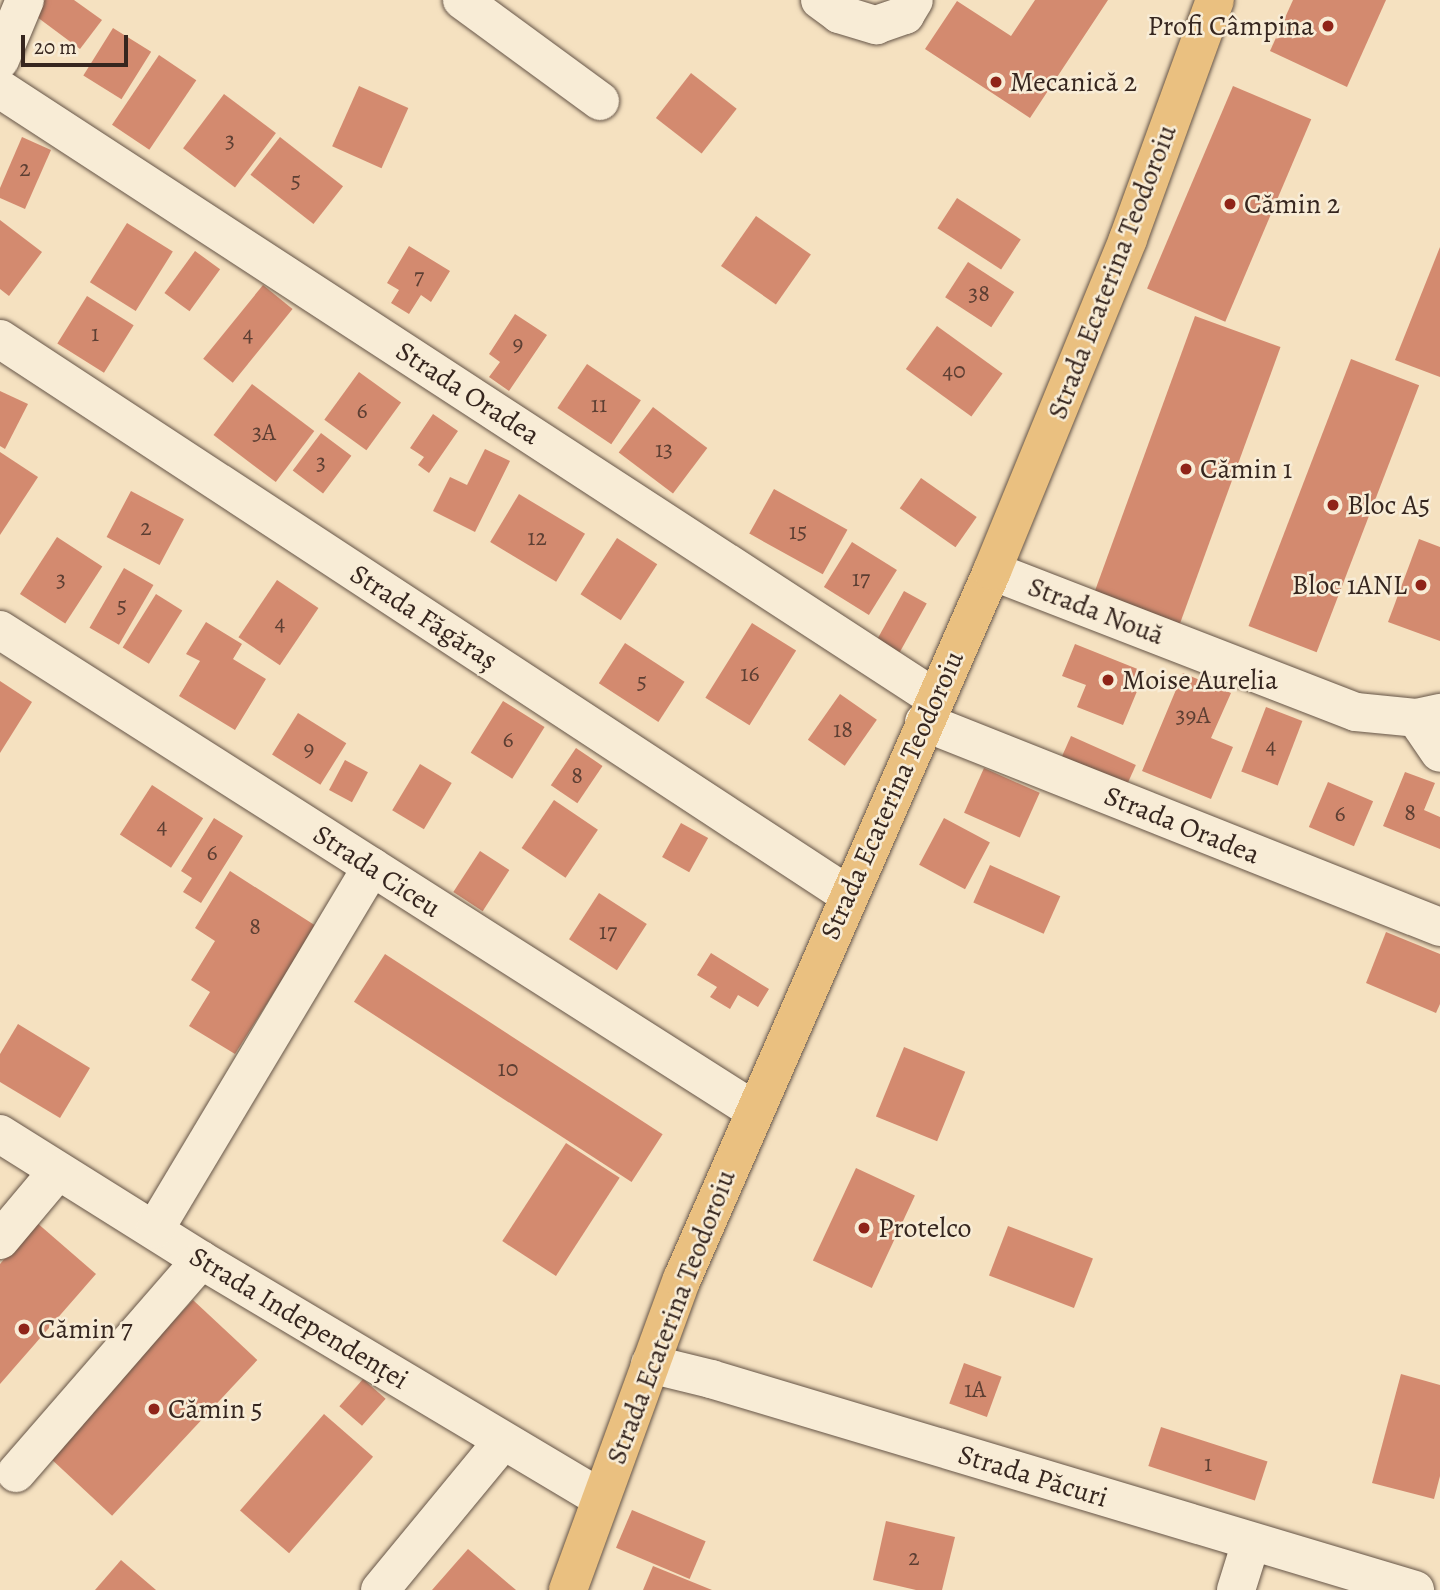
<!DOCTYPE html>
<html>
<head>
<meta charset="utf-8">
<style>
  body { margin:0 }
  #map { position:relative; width:1440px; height:1590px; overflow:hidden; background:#f5e1c0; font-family:Alegreya,serif }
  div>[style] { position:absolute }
  .building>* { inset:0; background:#d38a6f; transform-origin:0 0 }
  .roads { filter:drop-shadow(0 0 2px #665547) drop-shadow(0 0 2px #665547) }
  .minor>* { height:38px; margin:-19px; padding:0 19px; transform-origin:19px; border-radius:19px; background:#f8ecd6 }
  .major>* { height:38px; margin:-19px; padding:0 19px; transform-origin:19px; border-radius:19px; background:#eac080 }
  .dots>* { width:19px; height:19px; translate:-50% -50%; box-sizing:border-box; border:4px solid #f8ecd6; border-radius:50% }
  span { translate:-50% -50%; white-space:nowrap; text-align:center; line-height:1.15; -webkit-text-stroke:5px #f8ecd6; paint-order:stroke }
  .number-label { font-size:24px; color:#5d3f33 }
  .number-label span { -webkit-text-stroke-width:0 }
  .poi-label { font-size:28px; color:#36261f }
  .right { translate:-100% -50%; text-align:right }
  .left { translate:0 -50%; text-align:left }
  .street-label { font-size:28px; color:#36261f }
  .scale { position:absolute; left:21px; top:35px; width:107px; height:32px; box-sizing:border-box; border:4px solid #36261f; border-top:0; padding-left:9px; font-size:21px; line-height:24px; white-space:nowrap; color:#36261f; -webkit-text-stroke:5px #f8ecd6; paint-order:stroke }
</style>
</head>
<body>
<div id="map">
  <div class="building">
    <i style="clip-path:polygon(43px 0,74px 0,102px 20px,80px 49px,33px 14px)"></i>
    <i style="clip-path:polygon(1035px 0,1108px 0,1030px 118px,925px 49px,957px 1px,1011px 36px)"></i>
    <i style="clip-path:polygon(1293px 0,1386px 0,1347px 87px,1270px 51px)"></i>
    <i style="left:113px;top:28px;width:45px;height:56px;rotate:32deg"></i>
    <i style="left:159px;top:55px;width:45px;height:84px;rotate:34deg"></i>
    <i style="left:691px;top:73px;width:58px;height:57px;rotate:38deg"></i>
    <i style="left:359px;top:86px;width:54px;height:66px;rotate:24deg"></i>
    <i style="left:1233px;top:86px;width:85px;height:220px;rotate:23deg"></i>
    <i style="left:224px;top:94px;width:65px;height:68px;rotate:37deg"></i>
    <i style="clip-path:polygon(22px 137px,51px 150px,25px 209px,0 198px,0 188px)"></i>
    <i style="left:280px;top:137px;width:80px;height:48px;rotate:38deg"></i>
    <i style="left:957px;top:198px;width:76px;height:36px;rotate:33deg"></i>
    <i style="left:756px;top:216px;width:67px;height:61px;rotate:35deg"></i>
    <i style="clip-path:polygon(0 220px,42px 252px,9px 296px,0 289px)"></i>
    <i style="left:127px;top:223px;width:54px;height:70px;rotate:32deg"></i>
    <i style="clip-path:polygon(409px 246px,450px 271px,431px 302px,421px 295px,409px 314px,391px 303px,399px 290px,387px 283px)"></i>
    <i style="clip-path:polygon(1440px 247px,1440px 377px,1395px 360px)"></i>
    <i style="left:195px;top:251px;width:31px;height:52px;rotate:36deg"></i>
    <i style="left:968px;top:262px;width:55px;height:42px;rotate:33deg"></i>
    <i style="left:263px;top:285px;width:38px;height:95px;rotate:39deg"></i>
    <i style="left:87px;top:296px;width:55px;height:56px;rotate:32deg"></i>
    <i style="clip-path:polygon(515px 314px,547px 335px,509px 391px,489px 377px,500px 362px,489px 354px)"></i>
    <i style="left:1195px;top:316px;width:91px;height:294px;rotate:20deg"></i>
    <i style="left:937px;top:326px;width:81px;height:53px;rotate:36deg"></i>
    <i style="left:1351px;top:359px;width:73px;height:286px;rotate:21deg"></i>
    <i style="left:587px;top:364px;width:65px;height:53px;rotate:34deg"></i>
    <i style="left:359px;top:372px;width:52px;height:59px;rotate:36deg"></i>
    <i style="left:252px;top:384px;width:78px;height:64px;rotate:37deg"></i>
    <i style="clip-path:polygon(0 391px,28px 404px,5px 449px,0 446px)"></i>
    <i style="left:653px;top:407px;width:68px;height:57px;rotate:37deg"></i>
    <i style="clip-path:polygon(433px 414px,458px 431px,429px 473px,418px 465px,424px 457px,410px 448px)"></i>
    <i style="left:321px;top:433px;width:38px;height:47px;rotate:37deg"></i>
    <i style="clip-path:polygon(485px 449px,510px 461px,475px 532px,433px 511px,450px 477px,467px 485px)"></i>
    <i style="clip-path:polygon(0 452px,38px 477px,0 535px)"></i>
    <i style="left:921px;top:478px;width:68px;height:37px;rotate:35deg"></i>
    <i style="left:774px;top:489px;width:84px;height:51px;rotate:29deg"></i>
    <i style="left:131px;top:491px;width:60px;height:52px;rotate:28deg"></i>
    <i style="left:519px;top:494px;width:77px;height:56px;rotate:31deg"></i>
    <i style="left:57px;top:537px;width:54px;height:68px;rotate:33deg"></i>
    <i style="left:617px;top:538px;width:48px;height:67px;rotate:33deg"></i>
    <i style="clip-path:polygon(1419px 539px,1440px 547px,1440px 641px,1388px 622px)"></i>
    <i style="left:852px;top:542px;width:53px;height:53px;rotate:32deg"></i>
    <i style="left:124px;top:568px;width:34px;height:69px;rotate:30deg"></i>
    <i style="left:277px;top:580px;width:50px;height:69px;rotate:34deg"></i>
    <i style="left:904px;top:591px;width:26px;height:58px;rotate:29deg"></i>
    <i style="left:156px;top:594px;width:31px;height:63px;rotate:32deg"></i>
    <i style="clip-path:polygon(206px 622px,242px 644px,233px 659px,266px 679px,235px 730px,179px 696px,200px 661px,186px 654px)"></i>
    <i style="left:752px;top:623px;width:52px;height:88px;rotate:32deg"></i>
    <i style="left:625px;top:643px;width:71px;height:48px;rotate:33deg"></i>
    <i style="clip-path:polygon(1075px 644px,1145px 672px,1123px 725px,1077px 707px,1086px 685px,1062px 676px)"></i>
    <i style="clip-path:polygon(1183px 673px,1231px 693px,1211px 738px,1233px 747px,1211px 799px,1142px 771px)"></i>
    <i style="clip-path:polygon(0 681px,32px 702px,0 753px)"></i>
    <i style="left:840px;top:694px;width:45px;height:56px;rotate:35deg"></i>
    <i style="left:503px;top:701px;width:49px;height:61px;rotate:32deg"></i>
    <i style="left:1266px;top:707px;width:39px;height:69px;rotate:21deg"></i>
    <i style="left:298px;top:713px;width:57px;height:49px;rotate:32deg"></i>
    <i style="left:1071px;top:736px;width:71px;height:27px;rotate:24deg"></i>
    <i style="left:576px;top:748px;width:32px;height:45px;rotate:34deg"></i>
    <i style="left:345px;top:760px;width:26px;height:34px;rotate:28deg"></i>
    <i style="left:420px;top:764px;width:37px;height:54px;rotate:31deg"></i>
    <i style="left:984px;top:768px;width:61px;height:49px;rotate:24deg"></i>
    <i style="clip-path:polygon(1405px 772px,1435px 783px,1424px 810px,1440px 817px,1440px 849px,1383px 826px)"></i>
    <i style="left:1328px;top:782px;width:49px;height:49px;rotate:23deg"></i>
    <i style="left:152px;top:785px;width:61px;height:59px;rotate:33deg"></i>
    <i style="left:554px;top:800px;width:53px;height:58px;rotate:34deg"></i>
    <i style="clip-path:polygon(214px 818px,243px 836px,201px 903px,183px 892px,192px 878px,181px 871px)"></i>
    <i style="left:944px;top:818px;width:52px;height:53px;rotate:28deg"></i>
    <i style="left:681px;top:823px;width:31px;height:39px;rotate:29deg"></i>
    <i style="left:480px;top:851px;width:35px;height:49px;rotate:33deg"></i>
    <i style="left:990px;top:865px;width:77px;height:41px;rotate:24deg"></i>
    <i style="clip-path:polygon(230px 871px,316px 926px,235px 1054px,189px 1026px,210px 992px,191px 980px,215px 941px,195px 928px)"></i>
    <i style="left:599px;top:893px;width:57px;height:55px;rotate:33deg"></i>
    <i style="clip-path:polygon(1386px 932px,1440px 954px,1440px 1004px,1436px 1013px,1366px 983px)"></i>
    <i style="clip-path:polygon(711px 953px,769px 989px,758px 1007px,738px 995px,730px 1009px,710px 997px,717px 987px,697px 975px)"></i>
    <i style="left:385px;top:954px;width:331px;height:57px;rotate:33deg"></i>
    <i style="clip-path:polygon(18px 1024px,90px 1068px,60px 1118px,0 1082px,0 1054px)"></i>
    <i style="left:904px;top:1047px;width:66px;height:75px;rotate:22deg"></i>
    <i style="left:566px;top:1143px;width:64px;height:117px;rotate:33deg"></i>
    <i style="left:856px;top:1168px;width:65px;height:102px;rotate:25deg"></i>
    <i style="clip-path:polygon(36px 1222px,96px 1274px,0 1384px,0 1264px)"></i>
    <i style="left:1008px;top:1226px;width:91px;height:53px;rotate:21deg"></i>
    <i style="left:193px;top:1300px;width:88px;height:213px;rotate:43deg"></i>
    <i style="left:964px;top:1363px;width:40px;height:43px;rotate:20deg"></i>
    <i style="clip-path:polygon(1401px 1374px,1440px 1385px,1440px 1476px,1434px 1499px,1372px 1483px)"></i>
    <i style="left:363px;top:1379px;width:30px;height:36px;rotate:41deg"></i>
    <i style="left:324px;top:1414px;width:65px;height:128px;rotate:41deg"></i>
    <i style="left:1161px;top:1427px;width:112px;height:41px;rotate:18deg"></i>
    <i style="left:632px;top:1510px;width:80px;height:41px;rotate:23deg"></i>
    <i style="clip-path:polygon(886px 1521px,955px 1537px,942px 1590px,916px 1590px,873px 1580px)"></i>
    <i style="clip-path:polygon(468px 1549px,516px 1590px,432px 1590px)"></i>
    <i style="clip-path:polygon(121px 1560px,156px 1590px,95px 1590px)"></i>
    <i style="clip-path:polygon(653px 1566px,712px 1590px,643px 1590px)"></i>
  </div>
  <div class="roads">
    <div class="minor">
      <i style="left:462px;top:0;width:171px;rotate:36.2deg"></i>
      <i style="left:820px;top:0;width:24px;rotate:36deg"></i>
      <i style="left:839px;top:14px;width:39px;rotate:17deg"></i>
      <i style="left:876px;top:25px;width:31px;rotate:-19deg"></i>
      <i style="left:905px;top:15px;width:17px;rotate:-59deg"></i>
      <i style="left:0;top:60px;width:65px;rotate:-67.4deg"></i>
      <i style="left:0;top:89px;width:1116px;rotate:33.08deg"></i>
      <i style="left:0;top:339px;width:1014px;rotate:33.25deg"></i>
      <i style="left:992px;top:571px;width:390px;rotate:21.2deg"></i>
      <i style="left:1356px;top:712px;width:60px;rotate:5.7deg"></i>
      <i style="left:1416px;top:718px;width:25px;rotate:-12deg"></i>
      <i style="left:0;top:630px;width:895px;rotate:32.5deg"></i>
      <i style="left:1416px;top:718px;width:42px;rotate:55.6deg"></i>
      <i style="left:924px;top:722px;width:555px;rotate:21.67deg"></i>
      <i style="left:0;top:1134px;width:237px;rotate:32.1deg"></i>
      <i style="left:201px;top:1260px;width:465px;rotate:30.8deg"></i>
      <i style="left:155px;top:1229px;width:422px;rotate:-59.1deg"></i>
      <i style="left:0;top:1240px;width:90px;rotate:-50deg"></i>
      <i style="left:650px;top:1364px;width:63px;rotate:13.8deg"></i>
      <i style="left:711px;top:1379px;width:735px;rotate:16.68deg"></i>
      <i style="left:16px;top:1473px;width:282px;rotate:-49deg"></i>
      <i style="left:380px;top:1590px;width:193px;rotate:-50.5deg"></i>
      <i style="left:1236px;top:1590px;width:50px;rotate:-72.6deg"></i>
    </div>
    <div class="major">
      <i style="left:568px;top:1590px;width:331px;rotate:-69.9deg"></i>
      <i style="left:682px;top:1279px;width:773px;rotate:-66.35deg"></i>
      <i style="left:992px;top:571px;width:359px;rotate:-67.7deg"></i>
      <i style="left:1128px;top:239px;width:254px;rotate:-70deg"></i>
    </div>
  </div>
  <div class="dots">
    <i style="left:1328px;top:26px;background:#8f2418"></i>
    <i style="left:996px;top:82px;background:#8f2418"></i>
    <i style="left:1230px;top:204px;background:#8f2418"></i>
    <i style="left:1186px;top:469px;background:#8f2418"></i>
    <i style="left:1333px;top:505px;background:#8f2418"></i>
    <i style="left:1421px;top:585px;background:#8f2418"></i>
    <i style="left:1108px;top:680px;background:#8f2418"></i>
    <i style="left:864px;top:1228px;background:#8f2418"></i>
    <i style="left:24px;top:1329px;background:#8f2418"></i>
    <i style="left:154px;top:1409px;background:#8f2418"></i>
  </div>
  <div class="number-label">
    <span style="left:230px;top:141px">3</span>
    <span style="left:25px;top:169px">2</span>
    <span style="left:296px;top:181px">5</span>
    <span style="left:419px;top:277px">7</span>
    <span style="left:979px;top:294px">38</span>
    <span style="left:95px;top:334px">1</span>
    <span style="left:248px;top:334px">4</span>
    <span style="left:518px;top:344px">9</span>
    <span style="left:954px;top:371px">40</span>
    <span style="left:599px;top:405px">11</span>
    <span style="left:362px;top:411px">6</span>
    <span style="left:264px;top:433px">3A</span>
    <span style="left:664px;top:450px">13</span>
    <span style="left:321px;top:463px">3</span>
    <span style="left:146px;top:528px">2</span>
    <span style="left:798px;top:532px">15</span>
    <span style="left:537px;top:538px">12</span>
    <span style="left:861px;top:579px">17</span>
    <span style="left:61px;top:580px">3</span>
    <span style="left:122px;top:606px">5</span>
    <span style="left:280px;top:623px">4</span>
    <span style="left:750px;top:674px">16</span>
    <span style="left:642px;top:682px">5</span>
    <span style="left:1193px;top:716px">39A</span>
    <span style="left:843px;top:730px">18</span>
    <span style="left:508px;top:740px">6</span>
    <span style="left:1271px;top:746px">4</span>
    <span style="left:309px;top:749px">9</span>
    <span style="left:577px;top:776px">8</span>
    <span style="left:1410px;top:813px">8</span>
    <span style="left:1340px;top:814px">6</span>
    <span style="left:162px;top:826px">4</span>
    <span style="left:212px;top:853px">6</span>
    <span style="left:255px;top:927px">8</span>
    <span style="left:608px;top:932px">17</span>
    <span style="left:508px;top:1069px">10</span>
    <span style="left:975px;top:1390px">1A</span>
    <span style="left:1208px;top:1464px">1</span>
    <span style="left:914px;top:1558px">2</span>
  </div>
  <div class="poi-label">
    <span class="right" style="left:1314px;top:26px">Profi Câmpina</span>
    <span class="left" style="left:1010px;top:82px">Mecanică 2</span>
    <span class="left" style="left:1244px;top:204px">Cămin 2</span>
    <span class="left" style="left:1200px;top:469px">Cămin 1</span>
    <span class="left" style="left:1347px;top:505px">Bloc A5</span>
    <span class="right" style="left:1407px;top:585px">Bloc 1ANL</span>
    <span class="left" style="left:1122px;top:680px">Moise Aurelia</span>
    <span class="left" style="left:878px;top:1228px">Protelco</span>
    <span class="left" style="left:38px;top:1329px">Cămin 7</span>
    <span class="left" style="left:168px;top:1409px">Cămin 5</span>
  </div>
  <div class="street-label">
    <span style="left:1112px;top:272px;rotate:-69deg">Strada Ecaterina Teodoroiu</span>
    <span style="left:468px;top:393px;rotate:33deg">Strada Oradea</span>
    <span style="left:1096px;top:611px;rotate:21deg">Strada Nouă</span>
    <span style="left:424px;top:617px;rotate:33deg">Strada Făgăraș</span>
    <span style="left:892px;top:795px;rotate:-66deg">Strada Ecaterina Teodoroiu</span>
    <span style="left:1182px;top:825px;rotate:22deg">Strada Oradea</span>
    <span style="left:377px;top:871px;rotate:33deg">Strada Ciceu</span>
    <span style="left:671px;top:1317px;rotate:-69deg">Strada Ecaterina Teodoroiu</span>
    <span style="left:299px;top:1318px;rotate:31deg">Strada Independenței</span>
    <span style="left:1033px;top:1476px;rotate:17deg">Strada Păcuri</span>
  </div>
  <div class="scale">20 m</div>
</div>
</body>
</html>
